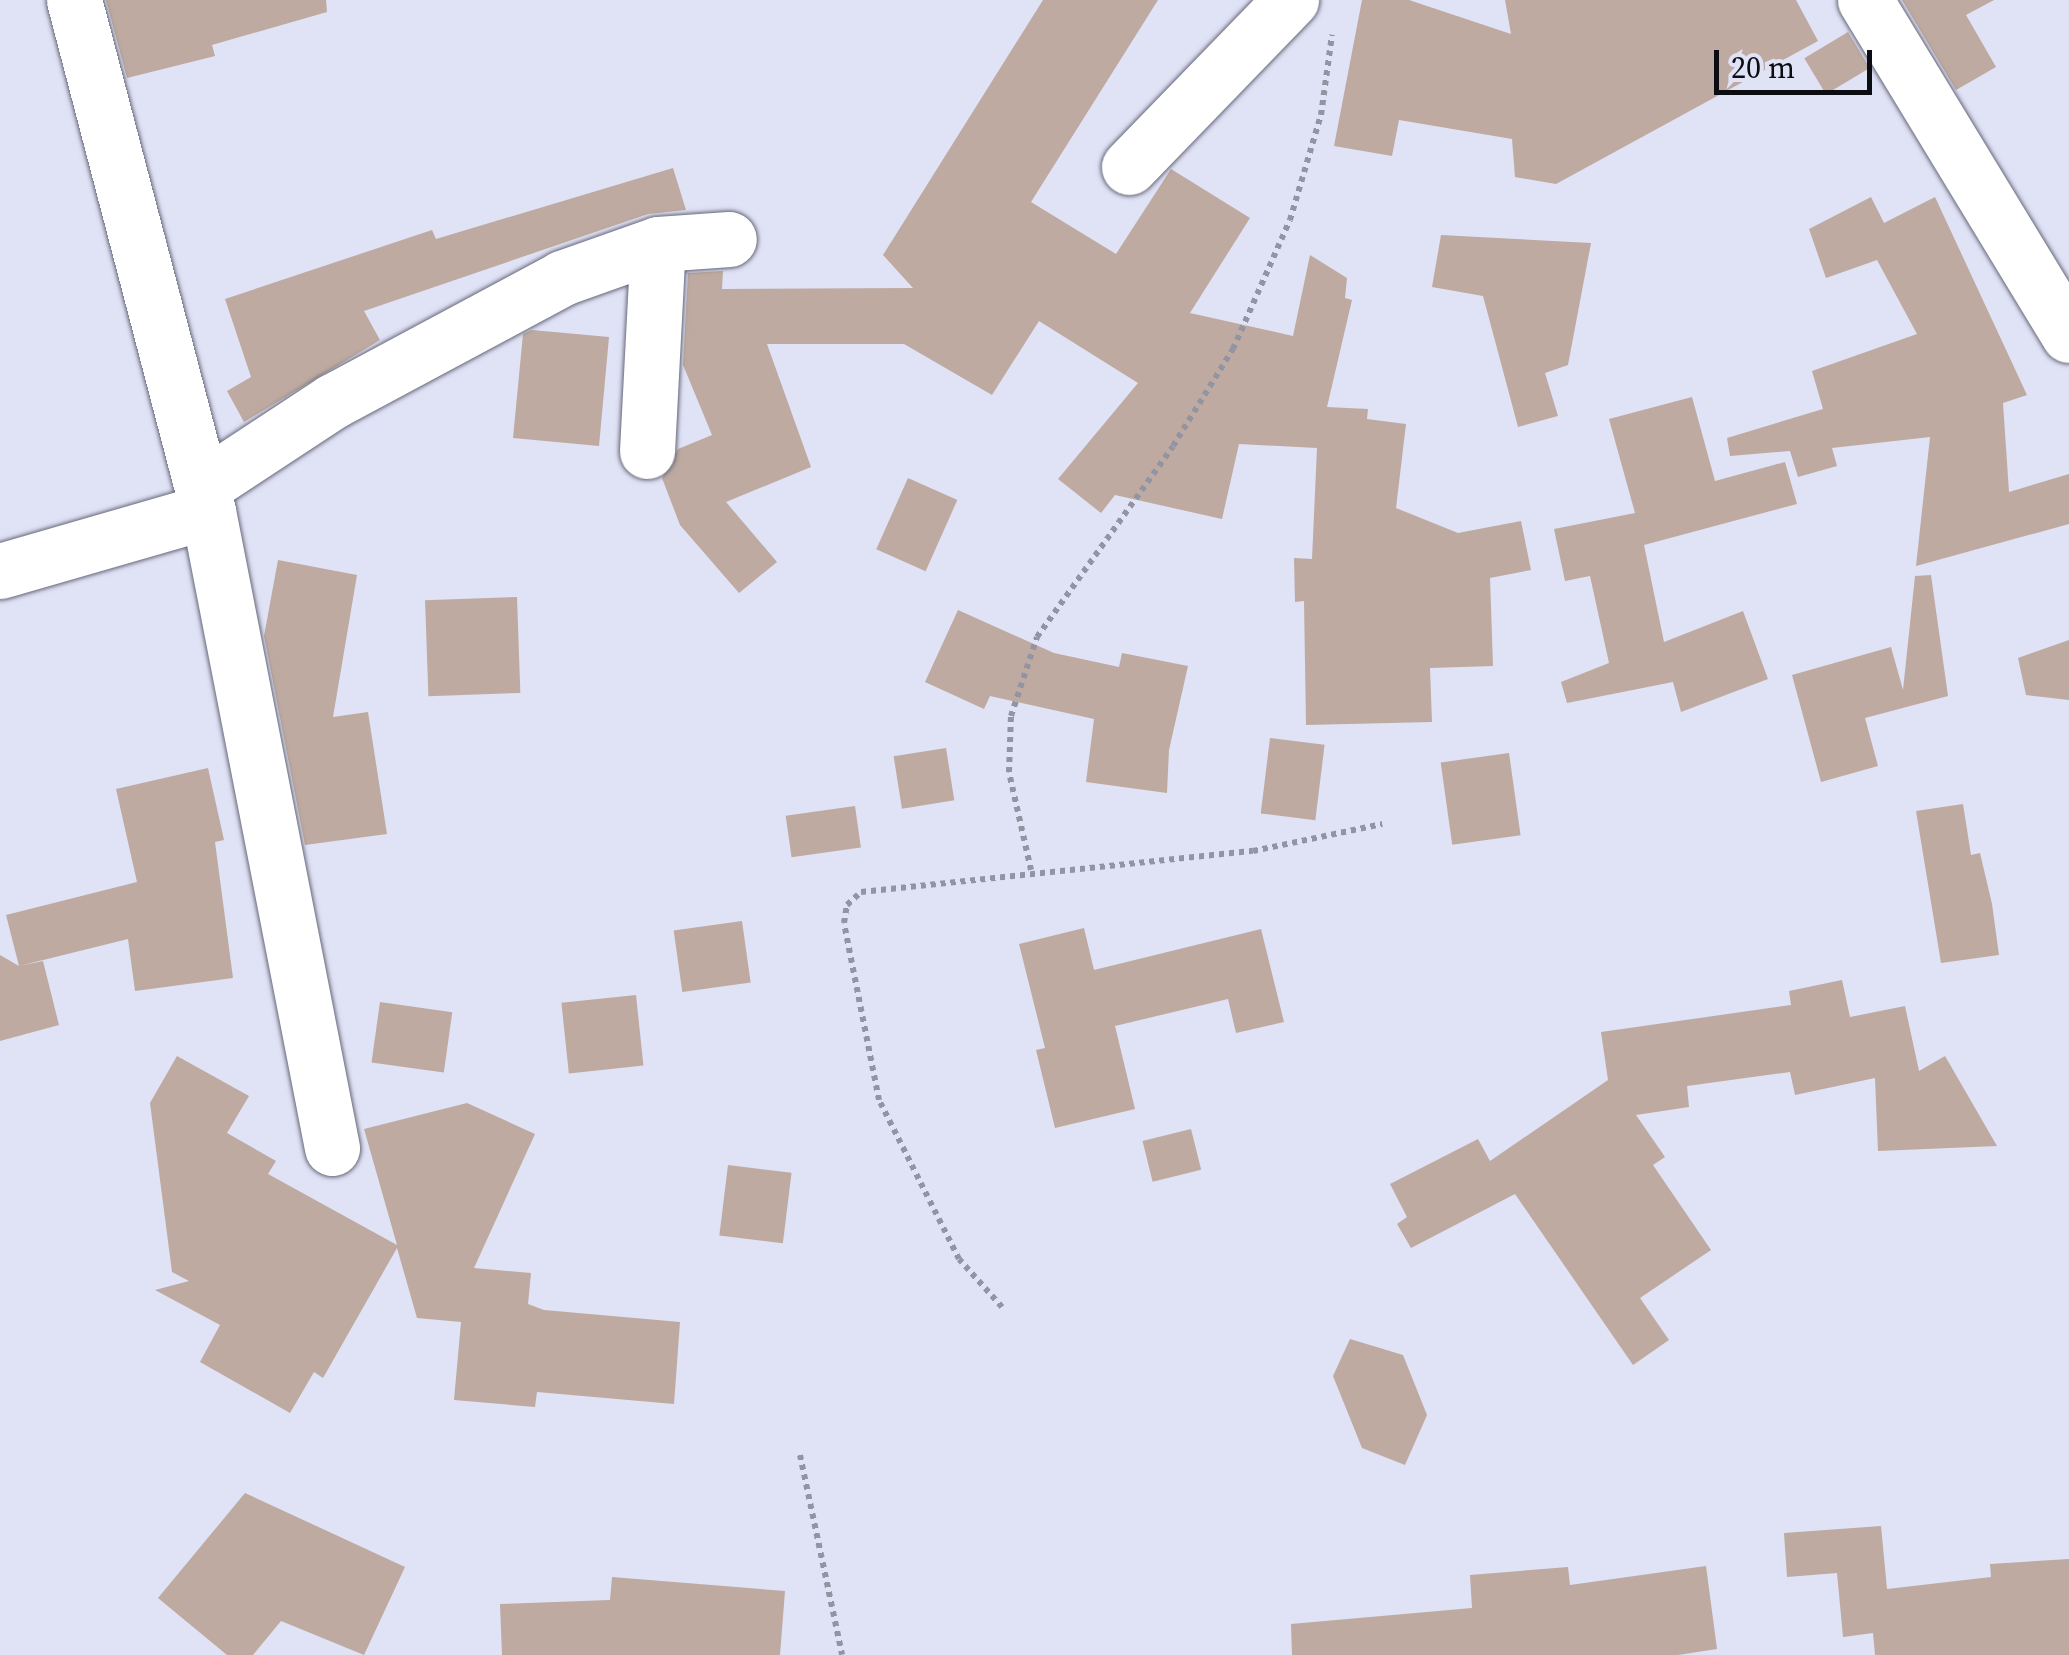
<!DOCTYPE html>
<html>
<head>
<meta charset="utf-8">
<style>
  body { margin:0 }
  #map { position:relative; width:2069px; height:1655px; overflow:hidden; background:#e0e2f6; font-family:"Source Serif 4",serif }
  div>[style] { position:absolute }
  .building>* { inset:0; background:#beaaa0; transform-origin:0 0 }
  .path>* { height:6px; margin-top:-3px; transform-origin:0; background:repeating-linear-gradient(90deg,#9294a3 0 5px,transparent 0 10px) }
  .roads { filter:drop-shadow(0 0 2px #666879) drop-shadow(0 0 2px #666879) }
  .minor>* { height:55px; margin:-27.5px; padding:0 27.5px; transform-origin:27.5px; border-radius:27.5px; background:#fff }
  span { translate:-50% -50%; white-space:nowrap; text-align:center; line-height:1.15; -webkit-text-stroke:8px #e0e2f6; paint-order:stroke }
  .scale { position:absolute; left:1714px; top:50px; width:158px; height:45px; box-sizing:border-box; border:5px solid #0c0c13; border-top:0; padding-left:12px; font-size:30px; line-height:35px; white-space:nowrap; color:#0c0c13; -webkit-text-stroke:8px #e0e2f6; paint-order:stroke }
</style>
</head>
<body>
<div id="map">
  <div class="building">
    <i style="clip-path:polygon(106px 0,326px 0,327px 12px,212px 45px,215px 56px,127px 78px)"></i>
    <i style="clip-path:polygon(1043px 0,1158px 0,1031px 202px,1116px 254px,1171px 169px,1250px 218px,1190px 313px,1293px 336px,1310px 255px,1347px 278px,1345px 298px,1352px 300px,1327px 407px,1368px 409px,1367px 419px,1406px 424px,1396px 508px,1458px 533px,1521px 521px,1531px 570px,1490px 578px,1493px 666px,1430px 668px,1432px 722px,1306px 725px,1304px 601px,1295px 602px,1294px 558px,1312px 559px,1317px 448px,1239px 444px,1222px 519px,1115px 495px,1101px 513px,1058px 479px,1138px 383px,1039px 321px,992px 395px,904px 344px,767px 344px,811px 467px,726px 502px,777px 562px,739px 593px,680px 525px,662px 478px,678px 449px,712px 435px,683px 365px,688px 273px,723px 271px,722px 289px,913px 288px,883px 255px)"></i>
    <i style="clip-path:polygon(1362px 0,1409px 0,1511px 34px,1505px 0,1796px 0,1818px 41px,1556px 184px,1515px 177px,1512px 139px,1399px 120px,1392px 156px,1334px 146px)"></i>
    <i style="clip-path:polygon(1902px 0,1994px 0,1966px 15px,1996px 67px,1956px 90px)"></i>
    <i style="left:1848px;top:32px;width:42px;height:51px;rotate:59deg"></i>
    <i style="clip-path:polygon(673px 168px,686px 210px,648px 214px,364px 311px,380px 340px,244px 422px,227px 391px,251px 377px,225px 299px,432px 230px,436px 239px)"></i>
    <i style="clip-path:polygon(1871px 197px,1884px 223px,1935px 197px,2027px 395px,2003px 403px,2009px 492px,2069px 474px,2069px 524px,1916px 566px,1930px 437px,1832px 448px,1837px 466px,1798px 477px,1790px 451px,1730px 456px,1727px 438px,1823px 409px,1812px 371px,1917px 334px,1877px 260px,1826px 278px,1809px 229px)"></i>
    <i style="clip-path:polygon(1441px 235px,1591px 243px,1568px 365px,1545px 373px,1558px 416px,1518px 427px,1483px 296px,1432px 287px)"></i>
    <i style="clip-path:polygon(532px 330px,609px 337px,599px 446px,513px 438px,523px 334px)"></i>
    <i style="clip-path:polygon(1692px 397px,1715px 481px,1785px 462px,1797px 504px,1644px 545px,1664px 642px,1743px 611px,1768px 679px,1681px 712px,1673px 682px,1567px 703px,1561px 682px,1609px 663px,1590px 576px,1565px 581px,1554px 529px,1635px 513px,1609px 419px)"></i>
    <i style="left:908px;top:478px;width:54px;height:78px;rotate:24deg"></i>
    <i style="clip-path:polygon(278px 560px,357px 575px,333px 717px,368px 712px,387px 834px,305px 845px,264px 636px)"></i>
    <i style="clip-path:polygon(1931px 575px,1948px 696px,1865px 718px,1878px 766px,1821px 782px,1792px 675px,1891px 647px,1903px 690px,1915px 576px)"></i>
    <i style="left:517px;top:597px;width:96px;height:92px;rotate:88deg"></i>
    <i style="clip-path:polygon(958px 610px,1054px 653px,1119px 667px,1122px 653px,1188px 666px,1169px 750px,1167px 793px,1086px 782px,1094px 719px,990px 696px,984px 709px,925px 682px)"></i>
    <i style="clip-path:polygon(2069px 640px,2069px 700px,2026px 695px,2018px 658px)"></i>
    <i style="left:1270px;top:738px;width:55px;height:76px;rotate:7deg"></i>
    <i style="left:946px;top:748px;width:53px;height:53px;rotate:81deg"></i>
    <i style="left:1509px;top:753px;width:83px;height:69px;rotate:82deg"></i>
    <i style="clip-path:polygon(208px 768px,224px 840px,215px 842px,233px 978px,135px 991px,128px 939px,19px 966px,43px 961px,59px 1025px,0 1041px,0 955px,19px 966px,6px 915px,137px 882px,116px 789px)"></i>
    <i style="clip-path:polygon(1963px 804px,1971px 855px,1980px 853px,1992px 904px,1999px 955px,1941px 963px,1916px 811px)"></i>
    <i style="left:855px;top:806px;width:42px;height:70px;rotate:82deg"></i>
    <i style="left:742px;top:921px;width:62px;height:69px;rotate:82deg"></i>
    <i style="clip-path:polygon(1084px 928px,1094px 970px,1261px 929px,1284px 1022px,1236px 1033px,1228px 999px,1115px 1026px,1135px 1109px,1055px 1128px,1036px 1050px,1045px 1048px,1019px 944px)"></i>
    <i style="clip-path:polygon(1842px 980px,1850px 1017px,1905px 1006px,1919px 1071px,1945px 1056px,1997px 1146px,1878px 1151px,1875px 1078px,1795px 1095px,1790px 1072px,1687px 1086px,1689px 1107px,1636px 1115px,1665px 1157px,1653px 1165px,1711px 1250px,1640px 1298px,1669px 1340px,1633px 1365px,1515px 1194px,1411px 1248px,1397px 1224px,1407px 1217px,1390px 1184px,1478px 1139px,1490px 1161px,1608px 1080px,1601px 1032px,1791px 1005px,1789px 991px)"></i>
    <i style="left:636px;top:995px;width:71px;height:75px;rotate:84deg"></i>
    <i style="left:380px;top:1002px;width:73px;height:61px;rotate:8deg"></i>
    <i style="clip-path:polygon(177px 1056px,249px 1096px,227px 1133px,276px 1161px,268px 1174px,397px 1245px,364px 1129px,467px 1103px,535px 1134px,474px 1268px,531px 1273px,528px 1304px,544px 1310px,680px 1322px,674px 1404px,537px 1392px,535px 1407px,454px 1400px,461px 1322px,417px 1318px,397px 1248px,323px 1378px,314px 1372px,290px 1413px,200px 1362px,220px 1325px,155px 1290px,189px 1281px,172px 1272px,150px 1103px)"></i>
    <i style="left:1191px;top:1129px;width:42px;height:50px;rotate:76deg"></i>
    <i style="left:728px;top:1165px;width:64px;height:71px;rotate:7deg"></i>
    <i style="clip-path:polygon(1350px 1339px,1403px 1355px,1427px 1415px,1405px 1465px,1362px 1448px,1333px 1376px)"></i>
    <i style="clip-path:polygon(245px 1493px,405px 1567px,364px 1655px,281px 1621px,253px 1655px,227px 1655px,158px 1598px)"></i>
    <i style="clip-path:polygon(1881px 1526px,1887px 1589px,1991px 1577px,1990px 1564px,2069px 1559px,2069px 1655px,1875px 1655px,1873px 1633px,1843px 1637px,1837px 1573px,1787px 1577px,1784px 1533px)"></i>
    <i style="clip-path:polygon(1706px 1566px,1717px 1649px,1678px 1655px,1292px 1655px,1291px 1624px,1472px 1608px,1470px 1575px,1568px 1567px,1570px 1585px)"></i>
    <i style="clip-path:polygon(612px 1577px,785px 1591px,780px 1655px,502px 1655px,500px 1604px,610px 1600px)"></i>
  </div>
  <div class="path">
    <i style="left:1031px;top:870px;width:100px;rotate:-102.7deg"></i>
    <i style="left:1009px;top:772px;width:56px;rotate:-88deg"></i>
    <i style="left:1011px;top:716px;width:83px;rotate:-71.8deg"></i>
    <i style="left:1037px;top:637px;width:234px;rotate:-54.5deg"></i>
    <i style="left:1173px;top:446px;width:114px;rotate:-58.3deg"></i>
    <i style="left:1233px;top:349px;width:141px;rotate:-66.2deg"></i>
    <i style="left:1290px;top:220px;width:109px;rotate:-73.6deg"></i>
    <i style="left:1321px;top:115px;width:81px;rotate:-82.2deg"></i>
    <i style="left:1002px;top:1307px;width:64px;rotate:-131.9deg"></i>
    <i style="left:959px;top:1259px;width:178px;rotate:-116.7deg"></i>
    <i style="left:879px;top:1100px;width:180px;rotate:-101.2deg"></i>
    <i style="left:844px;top:923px;width:18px;rotate:-81deg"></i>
    <i style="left:847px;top:905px;width:19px;rotate:-43deg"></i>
    <i style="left:861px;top:892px;width:394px;rotate:-6deg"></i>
    <i style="left:1253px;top:851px;width:132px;rotate:-11.8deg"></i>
    <i style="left:800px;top:1455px;width:204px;rotate:78.1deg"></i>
  </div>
  <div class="roads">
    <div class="minor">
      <i style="left:74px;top:0;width:528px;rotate:75.31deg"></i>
      <i style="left:208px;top:511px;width:649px;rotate:78.98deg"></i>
      <i style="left:1865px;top:0;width:392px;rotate:58.7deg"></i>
      <i style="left:1129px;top:167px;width:233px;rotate:-45.9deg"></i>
      <i style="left:647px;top:451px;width:207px;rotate:-87deg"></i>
      <i style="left:202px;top:487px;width:157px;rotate:-33.3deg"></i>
      <i style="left:333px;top:401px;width:260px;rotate:-28.2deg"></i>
      <i style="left:562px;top:278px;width:102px;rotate:-19.5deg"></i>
      <i style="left:658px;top:244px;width:71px;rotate:-4deg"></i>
      <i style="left:0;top:571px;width:216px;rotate:-16.1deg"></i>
    </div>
  </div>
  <div class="scale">20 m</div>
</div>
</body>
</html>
